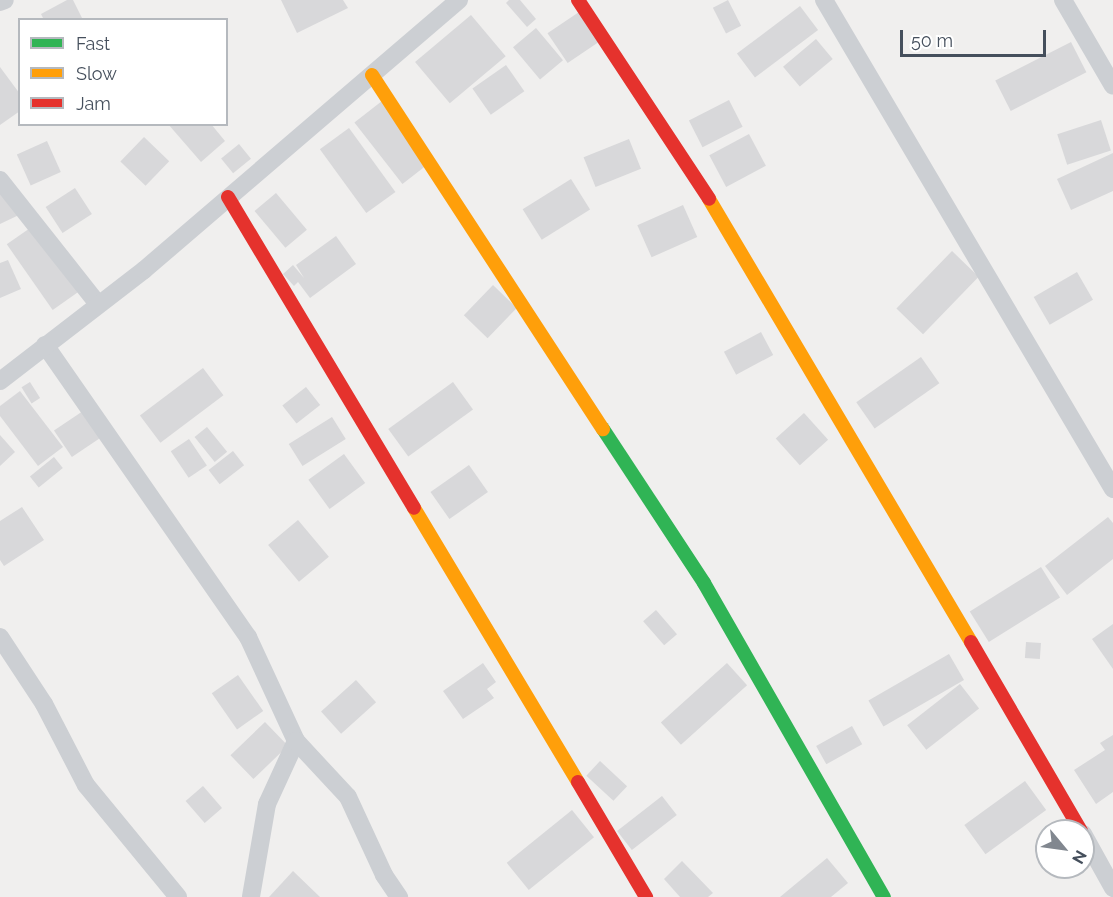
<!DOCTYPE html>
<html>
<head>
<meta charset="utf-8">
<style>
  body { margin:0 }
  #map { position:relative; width:1113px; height:897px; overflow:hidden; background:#f0efee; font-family:Raleway,sans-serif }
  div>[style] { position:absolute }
  .building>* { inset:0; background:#d8d8da; transform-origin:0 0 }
  .street>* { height:18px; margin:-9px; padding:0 9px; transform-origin:9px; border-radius:9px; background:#cccfd3 }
  .fast>* { height:14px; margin:-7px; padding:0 7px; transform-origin:7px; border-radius:7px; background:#30b455 }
  .slow>* { height:14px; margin:-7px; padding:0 7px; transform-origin:7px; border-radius:7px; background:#ff9f0a }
  .jam>* { height:14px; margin:-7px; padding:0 7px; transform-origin:7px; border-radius:7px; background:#e5322d }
  span { translate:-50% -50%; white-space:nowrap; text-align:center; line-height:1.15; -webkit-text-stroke:6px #fff; paint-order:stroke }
  .legend { position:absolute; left:18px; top:18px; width:210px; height:108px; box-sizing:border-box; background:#fff; border:2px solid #b5b9be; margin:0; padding:8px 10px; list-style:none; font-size:18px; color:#454f5c }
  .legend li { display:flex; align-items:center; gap:12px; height:30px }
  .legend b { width:30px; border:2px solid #b5b9be }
  .north { position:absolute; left:1035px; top:819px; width:60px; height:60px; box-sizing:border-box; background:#fff; border:2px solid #b5b9be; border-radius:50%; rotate:119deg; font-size:16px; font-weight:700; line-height:24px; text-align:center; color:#454f5c }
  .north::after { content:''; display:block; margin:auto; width:21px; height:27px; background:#81878f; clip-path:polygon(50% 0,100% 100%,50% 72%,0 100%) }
  .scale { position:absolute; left:900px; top:30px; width:146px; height:27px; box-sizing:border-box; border:3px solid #454f5c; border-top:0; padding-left:8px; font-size:18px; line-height:21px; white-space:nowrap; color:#454f5c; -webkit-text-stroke:4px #fff; paint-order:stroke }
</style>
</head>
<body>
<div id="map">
  <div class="building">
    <i style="clip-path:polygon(67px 0,73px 0,83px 20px,44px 20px,41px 14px)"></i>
    <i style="clip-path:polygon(281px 0,343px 0,348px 8px,297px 33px)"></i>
    <i style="clip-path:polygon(509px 0,520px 0,536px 19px,527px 27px,506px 3px)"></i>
    <i style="left:728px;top:0;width:29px;height:17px;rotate:63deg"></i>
    <i style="left:800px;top:6px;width:30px;height:79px;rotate:53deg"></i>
    <i style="left:579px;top:12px;width:36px;height:38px;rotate:56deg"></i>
    <i style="left:471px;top:15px;width:54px;height:73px;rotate:50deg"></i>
    <i style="left:536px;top:28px;width:42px;height:30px;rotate:50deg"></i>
    <i style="left:816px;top:39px;width:26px;height:43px;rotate:50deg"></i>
    <i style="left:1071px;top:42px;width:34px;height:85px;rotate:63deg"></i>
    <i style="left:506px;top:65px;width:32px;height:41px;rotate:55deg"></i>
    <i style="clip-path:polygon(0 67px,20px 94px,20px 111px,0 125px)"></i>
    <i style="left:729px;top:100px;width:30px;height:45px;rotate:63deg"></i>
    <i style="left:382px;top:101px;width:78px;height:35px;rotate:52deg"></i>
    <i style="left:1101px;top:120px;width:32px;height:46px;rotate:72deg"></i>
    <i style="clip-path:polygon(168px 124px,211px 124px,225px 141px,201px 162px)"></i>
    <i style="left:349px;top:128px;width:79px;height:36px;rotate:54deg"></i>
    <i style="left:749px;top:134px;width:36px;height:45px;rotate:62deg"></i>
    <i style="left:144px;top:137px;width:35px;height:34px;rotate:44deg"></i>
    <i style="left:629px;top:139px;width:32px;height:49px;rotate:68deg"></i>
    <i style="left:47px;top:141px;width:34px;height:33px;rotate:66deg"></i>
    <i style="left:239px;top:144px;width:19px;height:23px;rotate:51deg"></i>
    <i style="clip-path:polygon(1113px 153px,1113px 191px,1071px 210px,1057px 179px)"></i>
    <i style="left:571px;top:179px;width:36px;height:57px;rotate:58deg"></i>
    <i style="left:75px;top:188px;width:31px;height:35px;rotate:57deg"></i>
    <i style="clip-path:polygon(0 190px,21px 214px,0 224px)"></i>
    <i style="left:276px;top:193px;width:48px;height:28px;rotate:50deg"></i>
    <i style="left:683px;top:205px;width:35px;height:50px;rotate:66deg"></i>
    <i style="left:33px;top:226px;width:80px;height:32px;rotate:55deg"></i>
    <i style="clip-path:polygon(336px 236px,356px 264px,310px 298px,298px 282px,294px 286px,283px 274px,293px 265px,304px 278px,296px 265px)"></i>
    <i style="left:952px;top:251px;width:37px;height:80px;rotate:44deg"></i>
    <i style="clip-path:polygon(8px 260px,21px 289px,0 298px,0 263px)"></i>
    <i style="left:1077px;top:272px;width:32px;height:50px;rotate:60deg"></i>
    <i style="left:493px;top:285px;width:33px;height:42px;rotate:44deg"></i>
    <i style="left:761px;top:332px;width:26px;height:42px;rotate:62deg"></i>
    <i style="left:921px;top:357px;width:32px;height:79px;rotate:55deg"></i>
    <i style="left:203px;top:368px;width:34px;height:79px;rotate:53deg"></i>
    <i style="left:30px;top:382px;width:19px;height:10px;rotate:58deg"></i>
    <i style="left:453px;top:382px;width:34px;height:80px;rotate:54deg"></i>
    <i style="left:306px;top:387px;width:23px;height:30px;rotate:52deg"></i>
    <i style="clip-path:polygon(20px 391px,63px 447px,38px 466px,0 416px,0 406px)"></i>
    <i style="left:83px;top:411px;width:32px;height:35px;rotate:56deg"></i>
    <i style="left:804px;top:413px;width:36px;height:38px;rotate:48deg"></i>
    <i style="left:332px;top:417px;width:26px;height:51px;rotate:58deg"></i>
    <i style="left:207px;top:427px;width:32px;height:16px;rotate:51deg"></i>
    <i style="clip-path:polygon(0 435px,15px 452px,0 466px)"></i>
    <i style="left:189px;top:439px;width:32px;height:22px;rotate:56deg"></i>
    <i style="left:233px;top:451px;width:18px;height:31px;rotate:52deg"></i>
    <i style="left:344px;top:454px;width:36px;height:44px;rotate:54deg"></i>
    <i style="left:54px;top:457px;width:14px;height:31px;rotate:51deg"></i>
    <i style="left:469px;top:465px;width:33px;height:47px;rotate:55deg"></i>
    <i style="clip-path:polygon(22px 507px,44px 540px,4px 566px,0 560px,0 521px)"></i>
    <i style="clip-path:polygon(1108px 517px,1113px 523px,1113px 559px,1067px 595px,1045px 566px)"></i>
    <i style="left:298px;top:520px;width:48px;height:39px;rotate:50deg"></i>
    <i style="left:1041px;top:567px;width:36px;height:84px;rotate:58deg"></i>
    <i style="left:656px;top:610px;width:32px;height:17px;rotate:49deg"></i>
    <i style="clip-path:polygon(1113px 624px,1113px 669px,1092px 639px)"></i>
    <i style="left:1026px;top:642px;width:15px;height:16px;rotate:4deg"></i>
    <i style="left:949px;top:654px;width:30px;height:93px;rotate:60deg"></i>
    <i style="clip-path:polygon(483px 663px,496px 682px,487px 689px,494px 698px,463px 719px,443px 691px)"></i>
    <i style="left:727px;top:663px;width:30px;height:89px;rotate:48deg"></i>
    <i style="left:238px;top:675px;width:44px;height:32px;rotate:55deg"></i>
    <i style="left:356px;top:680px;width:30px;height:47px;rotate:48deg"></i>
    <i style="left:960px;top:684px;width:31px;height:67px;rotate:52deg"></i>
    <i style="left:265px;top:722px;width:33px;height:48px;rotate:46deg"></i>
    <i style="left:852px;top:726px;width:21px;height:41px;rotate:61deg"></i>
    <i style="clip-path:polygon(1113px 735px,1113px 792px,1096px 804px,1074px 770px,1105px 750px,1100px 743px)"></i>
    <i style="left:600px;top:761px;width:37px;height:20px;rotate:43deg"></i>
    <i style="left:1025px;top:781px;width:36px;height:75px;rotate:54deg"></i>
    <i style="left:203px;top:786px;width:29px;height:23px;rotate:49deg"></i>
    <i style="left:662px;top:796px;width:24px;height:57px;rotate:52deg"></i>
    <i style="left:572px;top:810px;width:35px;height:84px;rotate:51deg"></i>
    <i style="clip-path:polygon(827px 858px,848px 883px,831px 897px,780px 897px)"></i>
    <i style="clip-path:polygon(682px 861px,713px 893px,708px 897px,680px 897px,664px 879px)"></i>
    <i style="clip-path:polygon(293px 871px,320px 897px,269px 897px)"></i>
  </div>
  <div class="street">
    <i style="left:824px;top:0;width:568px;rotate:59.42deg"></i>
    <i style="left:1063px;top:0;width:99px;rotate:59.8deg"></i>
    <i style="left:0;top:2px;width:5px;rotate:-22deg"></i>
    <i style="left:0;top:180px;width:158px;rotate:51.7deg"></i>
    <i style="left:45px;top:345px;width:356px;rotate:55.2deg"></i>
    <i style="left:248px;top:637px;width:115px;rotate:65.2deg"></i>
    <i style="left:296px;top:741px;width:69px;rotate:114.7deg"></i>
    <i style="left:267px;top:804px;width:94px;rotate:99.8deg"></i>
    <i style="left:0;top:381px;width:182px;rotate:-37.6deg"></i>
    <i style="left:144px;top:270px;width:415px;rotate:-40.6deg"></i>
    <i style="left:0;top:637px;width:80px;rotate:56.7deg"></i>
    <i style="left:44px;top:704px;width:91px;rotate:62.6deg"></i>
    <i style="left:86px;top:785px;width:145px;rotate:50.6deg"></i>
    <i style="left:296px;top:741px;width:76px;rotate:47.1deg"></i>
    <i style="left:348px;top:797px;width:86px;rotate:65.2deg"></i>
    <i style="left:384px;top:875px;width:27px;rotate:56deg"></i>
    <i style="left:1083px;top:834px;width:62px;rotate:60.9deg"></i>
  </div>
  <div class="fast">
    <i style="left:603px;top:429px;width:184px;rotate:56.7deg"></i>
    <i style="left:704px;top:583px;width:362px;rotate:60.2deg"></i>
  </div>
  <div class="slow">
    <i style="left:372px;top:75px;width:423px;rotate:56.9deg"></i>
    <i style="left:709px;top:199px;width:515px;rotate:59.4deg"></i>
    <i style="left:414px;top:508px;width:319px;rotate:59.1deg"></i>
  </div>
  <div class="jam">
    <i style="left:578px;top:0;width:238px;rotate:56.6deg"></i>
    <i style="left:228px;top:197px;width:362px;rotate:59.1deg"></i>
    <i style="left:971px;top:642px;width:219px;rotate:59.8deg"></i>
    <i style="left:578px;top:782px;width:134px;rotate:59.4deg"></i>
  </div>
  <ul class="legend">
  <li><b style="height:8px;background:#30b455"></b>Fast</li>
  <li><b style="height:8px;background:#ff9f0a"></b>Slow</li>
  <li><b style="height:8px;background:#e5322d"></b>Jam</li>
  </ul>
  <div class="north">N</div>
  <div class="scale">50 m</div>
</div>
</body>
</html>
